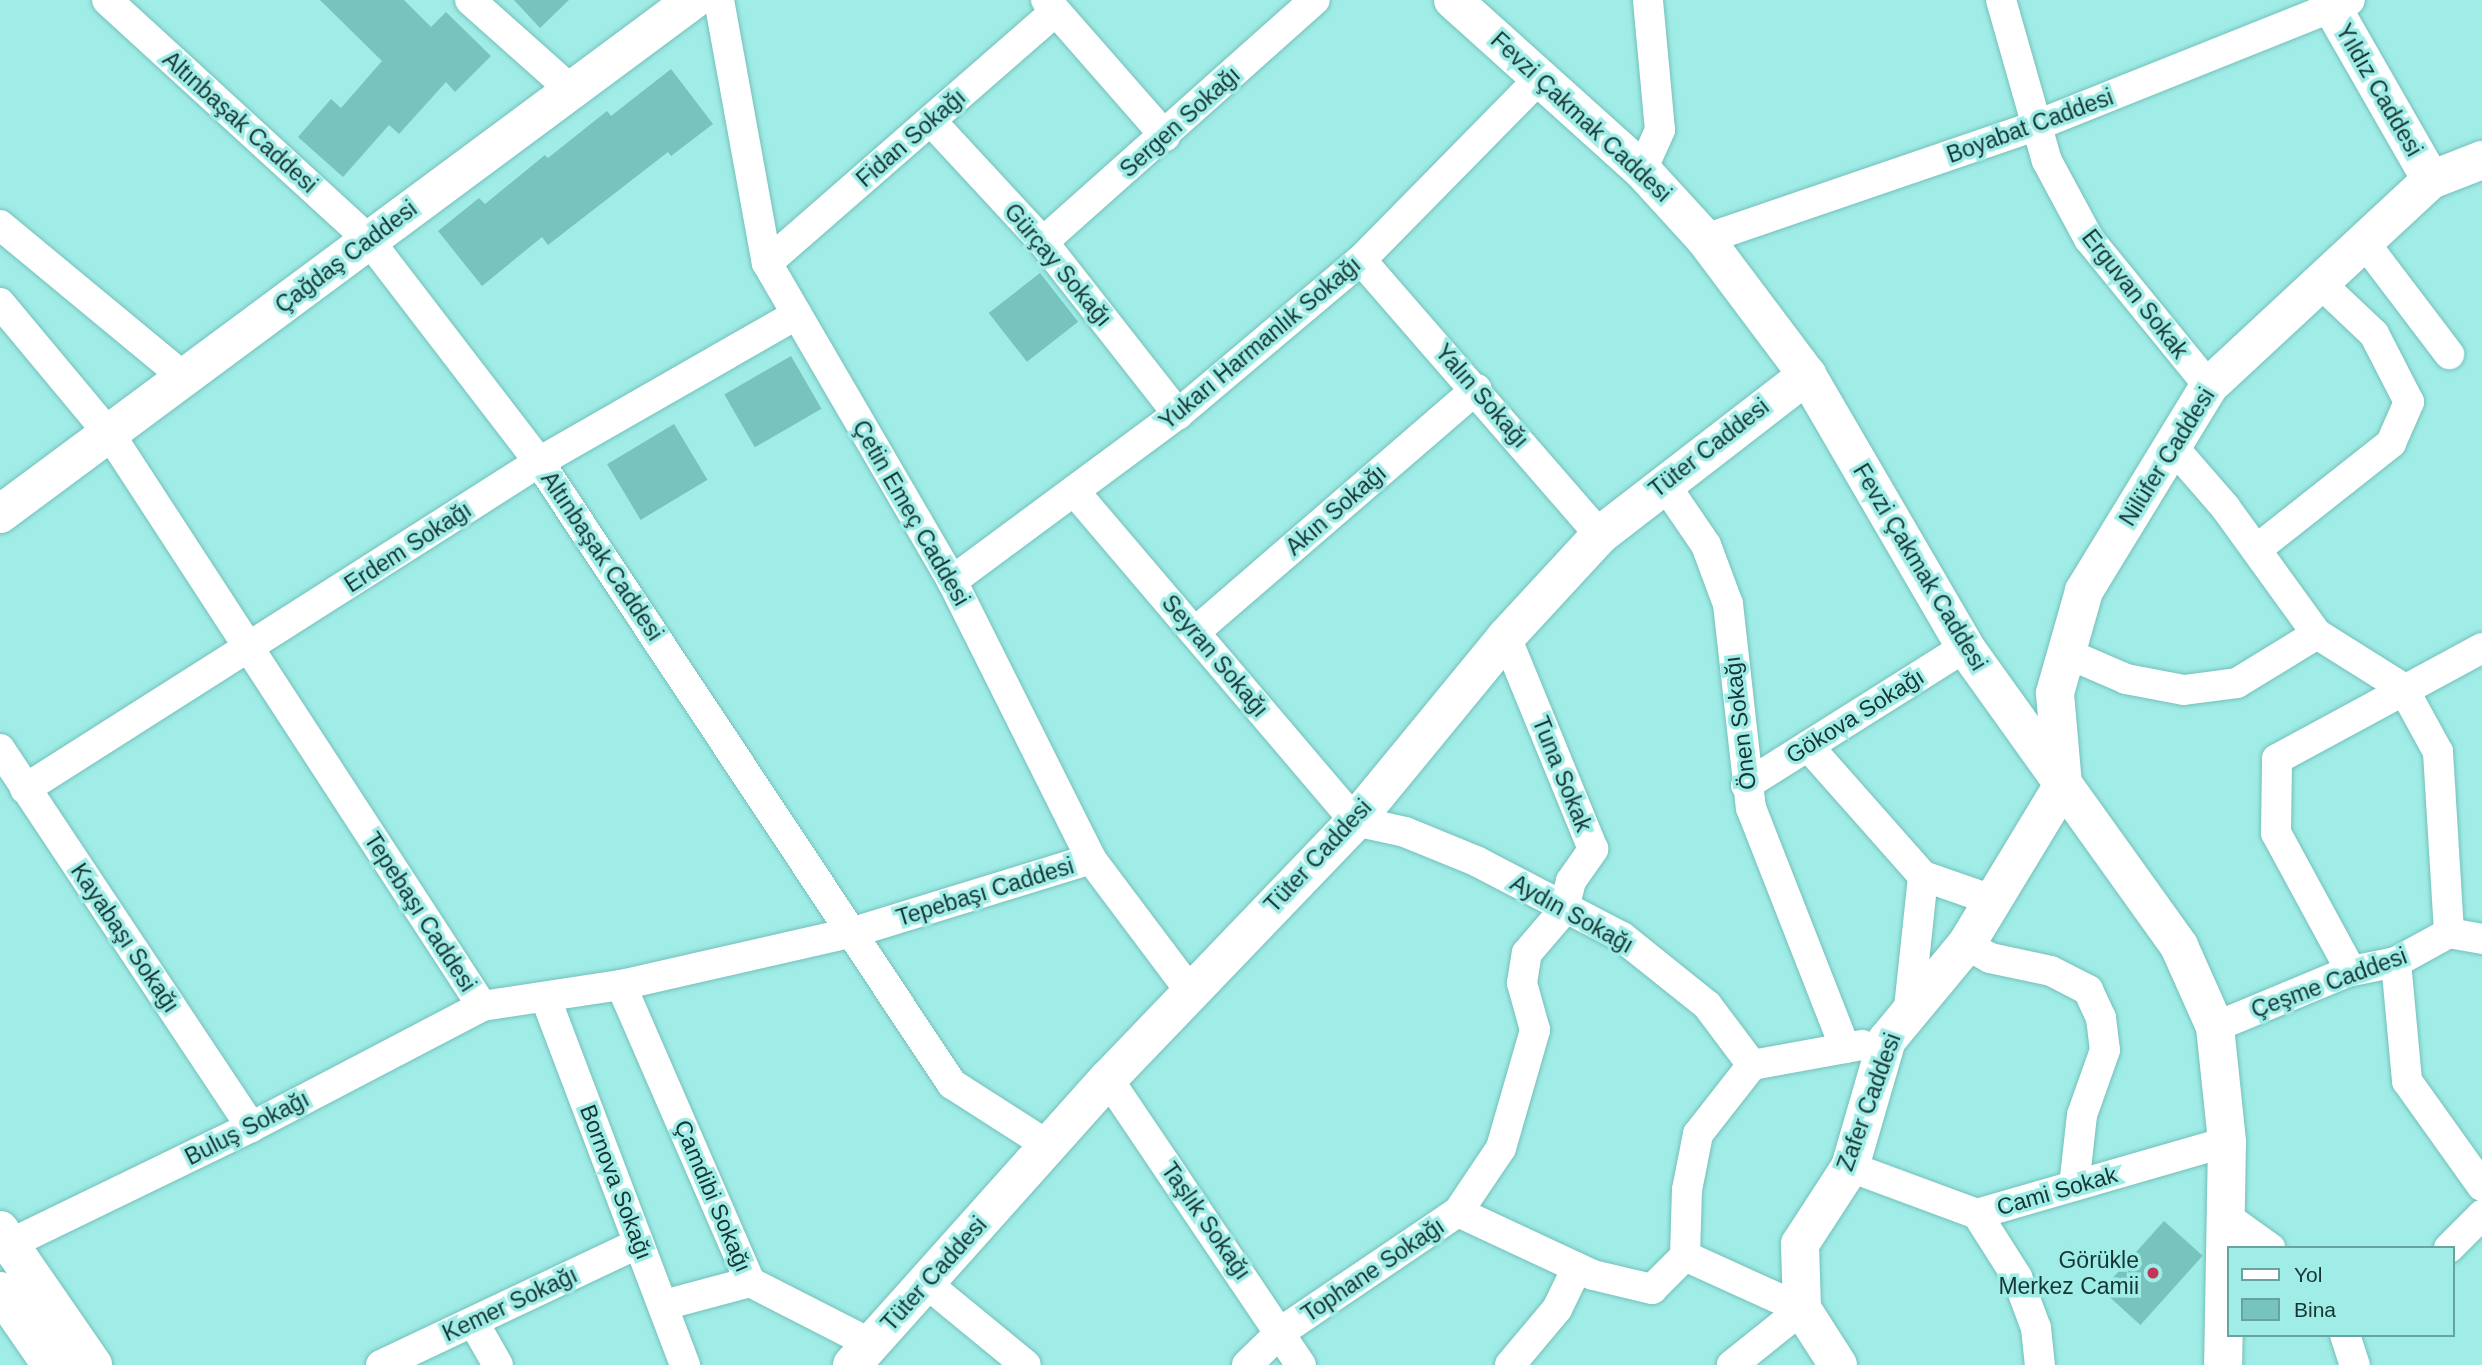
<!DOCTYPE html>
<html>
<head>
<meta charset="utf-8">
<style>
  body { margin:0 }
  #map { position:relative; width:2482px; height:1365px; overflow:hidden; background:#a0ece7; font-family:Helvetica,sans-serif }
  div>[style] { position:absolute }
  .building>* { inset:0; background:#77c3be; transform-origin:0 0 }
  .roads { filter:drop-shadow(0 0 2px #74c0bb) drop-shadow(0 0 2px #74c0bb) }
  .street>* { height:30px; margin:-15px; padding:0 15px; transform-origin:15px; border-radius:15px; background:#fff }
  .secondary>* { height:38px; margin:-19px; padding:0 19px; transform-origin:19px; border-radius:19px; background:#fff }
  .dots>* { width:19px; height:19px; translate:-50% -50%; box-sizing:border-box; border:4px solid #a0ece7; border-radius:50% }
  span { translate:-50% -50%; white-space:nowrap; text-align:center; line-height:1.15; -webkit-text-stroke:7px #a0ece7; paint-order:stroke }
  .street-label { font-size:23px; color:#163634 }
  .poi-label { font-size:23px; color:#163634 }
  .right { translate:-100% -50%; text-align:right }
  .legend { position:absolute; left:2227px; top:1246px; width:228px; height:91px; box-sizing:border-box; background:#a0ece7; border:2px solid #69a39f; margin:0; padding:9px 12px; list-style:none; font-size:21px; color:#163634 }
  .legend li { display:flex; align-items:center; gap:14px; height:35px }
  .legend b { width:35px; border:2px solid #69a39f }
</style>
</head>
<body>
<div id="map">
  <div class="building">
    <i style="clip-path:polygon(320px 0,404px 0,431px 27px,446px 12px,491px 56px,455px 92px,446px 82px,399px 134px,389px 125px,343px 177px,298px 137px,331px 99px,341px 108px,382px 61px)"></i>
    <i style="clip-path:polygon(514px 0,569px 0,540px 28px)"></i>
    <i style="clip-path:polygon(671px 69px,713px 124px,671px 156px,668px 152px,548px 245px,542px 237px,482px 286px,438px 231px,479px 198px,485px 204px,545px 155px,548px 158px,607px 111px,611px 116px)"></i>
    <i style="left:1040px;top:273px;width:62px;height:65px;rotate:52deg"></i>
    <i style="left:791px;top:356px;width:61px;height:77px;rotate:60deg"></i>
    <i style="left:674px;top:424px;width:65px;height:78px;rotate:59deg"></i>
    <i style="left:2164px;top:1221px;width:52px;height:93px;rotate:42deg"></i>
  </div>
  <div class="roads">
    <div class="street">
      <i style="left:107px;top:0;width:354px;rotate:42.5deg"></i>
      <i style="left:368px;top:239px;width:281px;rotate:52.5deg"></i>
      <i style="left:539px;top:462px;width:747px;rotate:56.42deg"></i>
      <i style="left:952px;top:1084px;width:115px;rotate:32.6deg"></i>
      <i style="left:470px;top:0;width:135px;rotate:41.7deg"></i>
      <i style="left:719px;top:0;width:267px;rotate:79.7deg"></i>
      <i style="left:767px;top:263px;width:368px;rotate:59.8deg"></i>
      <i style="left:952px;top:581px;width:311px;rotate:63.4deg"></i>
      <i style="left:1091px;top:859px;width:165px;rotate:53.1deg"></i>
      <i style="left:1046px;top:0;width:181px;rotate:48.8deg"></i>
      <i style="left:2001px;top:0;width:167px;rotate:74.1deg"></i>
      <i style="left:2047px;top:161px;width:89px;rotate:61.7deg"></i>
      <i style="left:2089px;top:239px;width:190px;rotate:50.8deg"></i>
      <i style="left:931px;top:121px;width:165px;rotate:47.2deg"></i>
      <i style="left:1043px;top:242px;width:219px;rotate:51.9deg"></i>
      <i style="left:1642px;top:170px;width:44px;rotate:-65.8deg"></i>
      <i style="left:1660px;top:130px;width:131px;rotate:-95.3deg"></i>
      <i style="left:0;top:225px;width:240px;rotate:39.6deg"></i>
      <i style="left:1705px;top:239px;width:349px;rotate:-18.9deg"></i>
      <i style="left:2035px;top:126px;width:339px;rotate:-21.8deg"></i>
      <i style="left:1043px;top:242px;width:364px;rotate:-41.7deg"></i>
      <i style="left:2364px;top:242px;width:141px;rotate:52.8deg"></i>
      <i style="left:1361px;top:260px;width:364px;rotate:49deg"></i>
      <i style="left:767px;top:263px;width:382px;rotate:-41.1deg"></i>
      <i style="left:0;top:303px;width:173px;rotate:50.2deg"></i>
      <i style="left:111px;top:436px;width:680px;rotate:56.94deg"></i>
      <i style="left:482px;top:1006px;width:141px;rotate:-8.6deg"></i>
      <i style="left:621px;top:985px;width:239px;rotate:-12.8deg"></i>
      <i style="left:854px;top:932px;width:248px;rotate:-17.1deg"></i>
      <i style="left:2172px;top:446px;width:81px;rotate:49deg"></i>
      <i style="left:2225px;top:507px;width:157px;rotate:54.1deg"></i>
      <i style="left:2317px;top:634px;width:102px;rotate:32.1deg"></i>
      <i style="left:2403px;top:688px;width:73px;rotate:61.3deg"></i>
      <i style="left:2438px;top:752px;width:181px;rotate:86.5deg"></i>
      <i style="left:1663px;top:482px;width:76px;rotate:55.7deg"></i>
      <i style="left:1706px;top:545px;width:63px;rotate:69.6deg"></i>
      <i style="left:1728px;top:604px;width:205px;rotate:83.6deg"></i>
      <i style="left:1751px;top:808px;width:258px;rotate:68.6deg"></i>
      <i style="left:1074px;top:491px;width:433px;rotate:49.6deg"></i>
      <i style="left:1355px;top:821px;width:51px;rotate:12.4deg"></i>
      <i style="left:1405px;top:832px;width:79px;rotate:22.3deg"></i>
      <i style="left:1478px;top:862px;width:162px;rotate:27.5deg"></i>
      <i style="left:1622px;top:937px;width:109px;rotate:38.7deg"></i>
      <i style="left:1707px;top:1005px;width:75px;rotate:53.1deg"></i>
      <i style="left:2257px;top:549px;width:171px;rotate:-38.3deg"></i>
      <i style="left:2391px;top:443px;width:45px;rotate:-66.3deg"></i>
      <i style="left:2409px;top:402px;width:76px;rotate:-117.2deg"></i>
      <i style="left:2374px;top:334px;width:74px;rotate:-136.6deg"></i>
      <i style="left:952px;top:581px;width:281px;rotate:-36.5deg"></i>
      <i style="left:1178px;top:414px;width:239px;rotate:-40.1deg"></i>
      <i style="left:1361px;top:260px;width:258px;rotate:-45.5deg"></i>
      <i style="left:1195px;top:632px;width:372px;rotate:-40.8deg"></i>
      <i style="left:2066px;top:653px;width:65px;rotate:23.4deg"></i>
      <i style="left:2126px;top:679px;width:59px;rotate:10.7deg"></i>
      <i style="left:2184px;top:690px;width:53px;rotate:-7.5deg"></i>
      <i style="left:2237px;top:683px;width:94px;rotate:-31.5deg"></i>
      <i style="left:1808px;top:746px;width:174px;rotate:48.5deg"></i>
      <i style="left:1923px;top:876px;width:73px;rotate:19.2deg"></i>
      <i style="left:0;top:749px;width:454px;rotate:56.4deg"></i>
      <i style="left:1746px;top:785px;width:259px;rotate:-32.2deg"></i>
      <i style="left:25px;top:789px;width:609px;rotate:-32.46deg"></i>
      <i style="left:539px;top:462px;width:297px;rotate:-29.8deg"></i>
      <i style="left:1966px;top:945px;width:27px;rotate:28deg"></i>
      <i style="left:1990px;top:958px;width:62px;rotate:12deg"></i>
      <i style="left:2051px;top:971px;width:42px;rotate:27.2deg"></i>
      <i style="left:2088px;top:990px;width:31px;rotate:65deg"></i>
      <i style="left:2101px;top:1018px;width:32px;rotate:83deg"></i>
      <i style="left:2105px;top:1050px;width:69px;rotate:109.5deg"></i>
      <i style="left:2082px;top:1115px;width:71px;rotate:96.4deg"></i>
      <i style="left:2396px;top:962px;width:120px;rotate:84.7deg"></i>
      <i style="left:2407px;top:1081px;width:129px;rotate:54.5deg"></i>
      <i style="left:2351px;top:971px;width:157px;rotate:-118.5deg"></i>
      <i style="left:2276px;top:833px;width:74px;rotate:-89.2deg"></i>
      <i style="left:2277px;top:759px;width:233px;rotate:-28.4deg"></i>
      <i style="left:621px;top:985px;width:324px;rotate:66.5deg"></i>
      <i style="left:750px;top:1282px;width:136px;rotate:27.1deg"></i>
      <i style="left:546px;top:999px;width:392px;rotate:69.2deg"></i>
      <i style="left:1909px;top:1008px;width:133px;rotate:-83.9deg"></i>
      <i style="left:2215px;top:1027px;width:143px;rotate:-22.6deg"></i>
      <i style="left:2347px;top:972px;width:50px;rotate:-11.5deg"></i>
      <i style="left:2396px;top:962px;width:60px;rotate:-28.7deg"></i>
      <i style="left:2449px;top:933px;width:34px;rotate:10deg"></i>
      <i style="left:1108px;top:1079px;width:345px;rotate:56deg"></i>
      <i style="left:1850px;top:1167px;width:135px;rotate:20.3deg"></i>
      <i style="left:1977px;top:1214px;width:260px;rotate:-16.1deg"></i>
      <i style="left:1458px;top:1212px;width:77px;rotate:-56.1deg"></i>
      <i style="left:1501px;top:1148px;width:123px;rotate:-73.9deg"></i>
      <i style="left:1535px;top:1030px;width:49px;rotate:-105.5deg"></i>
      <i style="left:1522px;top:983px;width:30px;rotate:-81deg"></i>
      <i style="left:1527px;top:953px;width:55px;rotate:-49.4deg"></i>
      <i style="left:1563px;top:911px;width:31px;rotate:-75deg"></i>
      <i style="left:1571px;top:881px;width:39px;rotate:-55deg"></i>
      <i style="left:1593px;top:849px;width:229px;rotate:-112.3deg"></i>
      <i style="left:1977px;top:1214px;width:75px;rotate:57.6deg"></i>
      <i style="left:2017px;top:1277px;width:54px;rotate:69.6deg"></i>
      <i style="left:2036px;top:1328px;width:37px;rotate:84deg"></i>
      <i style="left:2228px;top:1218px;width:52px;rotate:35.5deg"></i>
      <i style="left:10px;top:1244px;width:268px;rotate:-25.9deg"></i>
      <i style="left:251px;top:1127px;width:261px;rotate:-27.6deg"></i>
      <i style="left:2449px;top:1248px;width:47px;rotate:-45deg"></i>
      <i style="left:1685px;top:1256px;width:66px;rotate:-88.3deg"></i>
      <i style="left:1687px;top:1190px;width:57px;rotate:-78.9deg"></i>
      <i style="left:1698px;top:1134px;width:88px;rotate:-52deg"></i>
      <i style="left:1752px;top:1065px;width:112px;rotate:-10.3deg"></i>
      <i style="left:926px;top:1283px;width:129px;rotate:39.4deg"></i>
      <i style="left:664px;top:1305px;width:89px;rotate:-15deg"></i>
      <i style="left:474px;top:1323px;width:48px;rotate:60.3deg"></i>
      <i style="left:2345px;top:1335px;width:32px;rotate:72deg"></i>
      <i style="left:381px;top:1365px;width:285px;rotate:-25.3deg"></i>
      <i style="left:1247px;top:1365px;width:49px;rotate:-44.2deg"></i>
      <i style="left:1282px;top:1331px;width:212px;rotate:-34.1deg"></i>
      <i style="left:1458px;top:1212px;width:149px;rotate:25deg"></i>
      <i style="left:1593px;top:1275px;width:61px;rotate:13.3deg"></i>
      <i style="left:1652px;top:1289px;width:47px;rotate:-45deg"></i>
      <i style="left:1685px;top:1256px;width:128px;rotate:24.4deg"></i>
      <i style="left:1802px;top:1309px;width:90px;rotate:141.3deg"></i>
      <i style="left:1510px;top:1365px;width:73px;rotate:-50deg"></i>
      <i style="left:1557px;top:1309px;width:46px;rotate:-64deg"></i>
    </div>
    <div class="secondary">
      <i style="left:1453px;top:0;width:254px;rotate:42deg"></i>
      <i style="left:1642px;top:170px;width:93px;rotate:47.6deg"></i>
      <i style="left:1705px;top:239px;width:170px;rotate:53.1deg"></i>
      <i style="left:1807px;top:375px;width:315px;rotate:59.8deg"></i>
      <i style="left:1965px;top:647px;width:368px;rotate:54.4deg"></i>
      <i style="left:2179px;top:946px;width:89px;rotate:66deg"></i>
      <i style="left:2215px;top:1027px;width:116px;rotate:84deg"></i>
      <i style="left:2227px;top:1142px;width:223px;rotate:91deg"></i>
      <i style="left:2328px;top:0;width:207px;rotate:60.2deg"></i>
      <i style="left:0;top:514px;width:863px;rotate:-36.56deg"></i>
      <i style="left:0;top:1230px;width:164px;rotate:55.4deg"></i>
      <i style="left:0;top:1291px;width:90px;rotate:55.4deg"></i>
      <i style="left:852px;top:1365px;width:384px;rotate:-48.2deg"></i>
      <i style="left:1108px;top:1079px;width:357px;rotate:-46.2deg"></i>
      <i style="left:1355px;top:821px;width:238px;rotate:-50.6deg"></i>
      <i style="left:1506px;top:637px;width:139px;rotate:-47.3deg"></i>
      <i style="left:1600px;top:535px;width:262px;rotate:-37.7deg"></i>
      <i style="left:1838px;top:1365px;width:67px;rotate:-122.7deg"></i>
      <i style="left:1802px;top:1309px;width:65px;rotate:-91.8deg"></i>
      <i style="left:1800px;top:1244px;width:92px;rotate:-57deg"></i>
      <i style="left:1850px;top:1167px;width:132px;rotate:-73.8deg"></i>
      <i style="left:1887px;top:1040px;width:124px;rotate:-50.3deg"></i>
      <i style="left:1966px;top:945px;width:187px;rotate:-58.8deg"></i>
      <i style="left:2063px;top:785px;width:92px;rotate:-95deg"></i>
      <i style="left:2055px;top:693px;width:106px;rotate:-74.1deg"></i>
      <i style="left:2084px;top:591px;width:240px;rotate:-58.6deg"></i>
      <i style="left:2209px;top:386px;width:303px;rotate:-42.9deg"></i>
      <i style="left:2431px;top:180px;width:55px;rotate:-21.4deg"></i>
    </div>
  </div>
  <div class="dots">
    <i style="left:2153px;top:1273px;background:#c43459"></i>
  </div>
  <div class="street-label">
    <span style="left:2379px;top:90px;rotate:60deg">Yıldız Caddesi</span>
    <span style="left:1581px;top:117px;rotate:43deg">Fevzi Çakmak Caddesi</span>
    <span style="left:240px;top:122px;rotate:42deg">Altınbaşak Caddesi</span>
    <span style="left:1180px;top:122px;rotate:-42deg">Sergen Sokağı</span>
    <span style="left:2030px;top:126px;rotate:-20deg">Boyabat Caddesi</span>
    <span style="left:911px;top:138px;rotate:-41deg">Fidan Sokağı</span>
    <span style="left:346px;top:257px;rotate:-37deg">Çağdaş Caddesi</span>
    <span style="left:1058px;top:265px;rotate:50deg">Gürçay Sokağı</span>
    <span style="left:2135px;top:294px;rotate:52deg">Erguvan Sokak</span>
    <span style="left:1260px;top:343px;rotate:-40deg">Yukarı Harmanlık Sokağı</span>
    <span style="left:1482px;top:396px;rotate:49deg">Yalın Sokağı</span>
    <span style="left:1709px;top:448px;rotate:-38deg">Tüter Caddesi</span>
    <span style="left:2167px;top:457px;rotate:-58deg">Nilüfer Caddesi</span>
    <span style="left:1336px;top:510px;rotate:-41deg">Akın Sokağı</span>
    <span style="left:911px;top:513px;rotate:60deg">Çetin Emeç Caddesi</span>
    <span style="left:408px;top:547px;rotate:-33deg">Erdem Sokağı</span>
    <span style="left:602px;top:556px;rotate:56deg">Altınbaşak Caddesi</span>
    <span style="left:1920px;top:567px;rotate:59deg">Fevzi Çakmak Caddesi</span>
    <span style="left:1215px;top:656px;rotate:50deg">Seyran Sokağı</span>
    <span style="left:1855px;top:716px;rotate:-32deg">Gökova Sokağı</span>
    <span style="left:1740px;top:723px;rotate:-97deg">Önen Sokağı</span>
    <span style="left:1562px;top:774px;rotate:68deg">Tuna Sokak</span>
    <span style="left:1318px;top:856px;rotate:-47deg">Tüter Caddesi</span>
    <span style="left:985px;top:892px;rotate:-17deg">Tepebaşı Caddesi</span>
    <span style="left:420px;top:912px;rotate:57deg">Tepebaşı Caddesi</span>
    <span style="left:1572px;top:914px;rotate:29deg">Aydın Sokağı</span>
    <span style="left:125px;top:938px;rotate:56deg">Kayabaşı Sokağı</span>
    <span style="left:2329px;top:983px;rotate:-20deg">Çeşme Caddesi</span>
    <span style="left:1869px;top:1102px;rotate:-70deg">Zafer Caddesi</span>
    <span style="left:247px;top:1128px;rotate:-27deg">Buluş Sokağı</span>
    <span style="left:616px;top:1182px;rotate:69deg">Bornova Sokağı</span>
    <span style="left:2057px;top:1191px;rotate:-16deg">Cami Sokak</span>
    <span style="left:713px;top:1196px;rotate:67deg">Çamdibi Sokağı</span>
    <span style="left:1206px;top:1221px;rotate:55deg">Taşlık Sokağı</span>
    <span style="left:1373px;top:1270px;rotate:-34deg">Tophane Sokağı</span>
    <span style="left:934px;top:1274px;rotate:-48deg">Tüter Caddesi</span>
    <span style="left:510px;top:1304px;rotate:-25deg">Kemer Sokağı</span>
  </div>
  <div class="poi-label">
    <span class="right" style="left:2139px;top:1273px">Görükle<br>Merkez Camii</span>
  </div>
  <ul class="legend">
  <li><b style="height:9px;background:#fff"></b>Yol</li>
  <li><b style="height:19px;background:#77c3be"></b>Bina</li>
  </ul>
</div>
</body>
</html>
